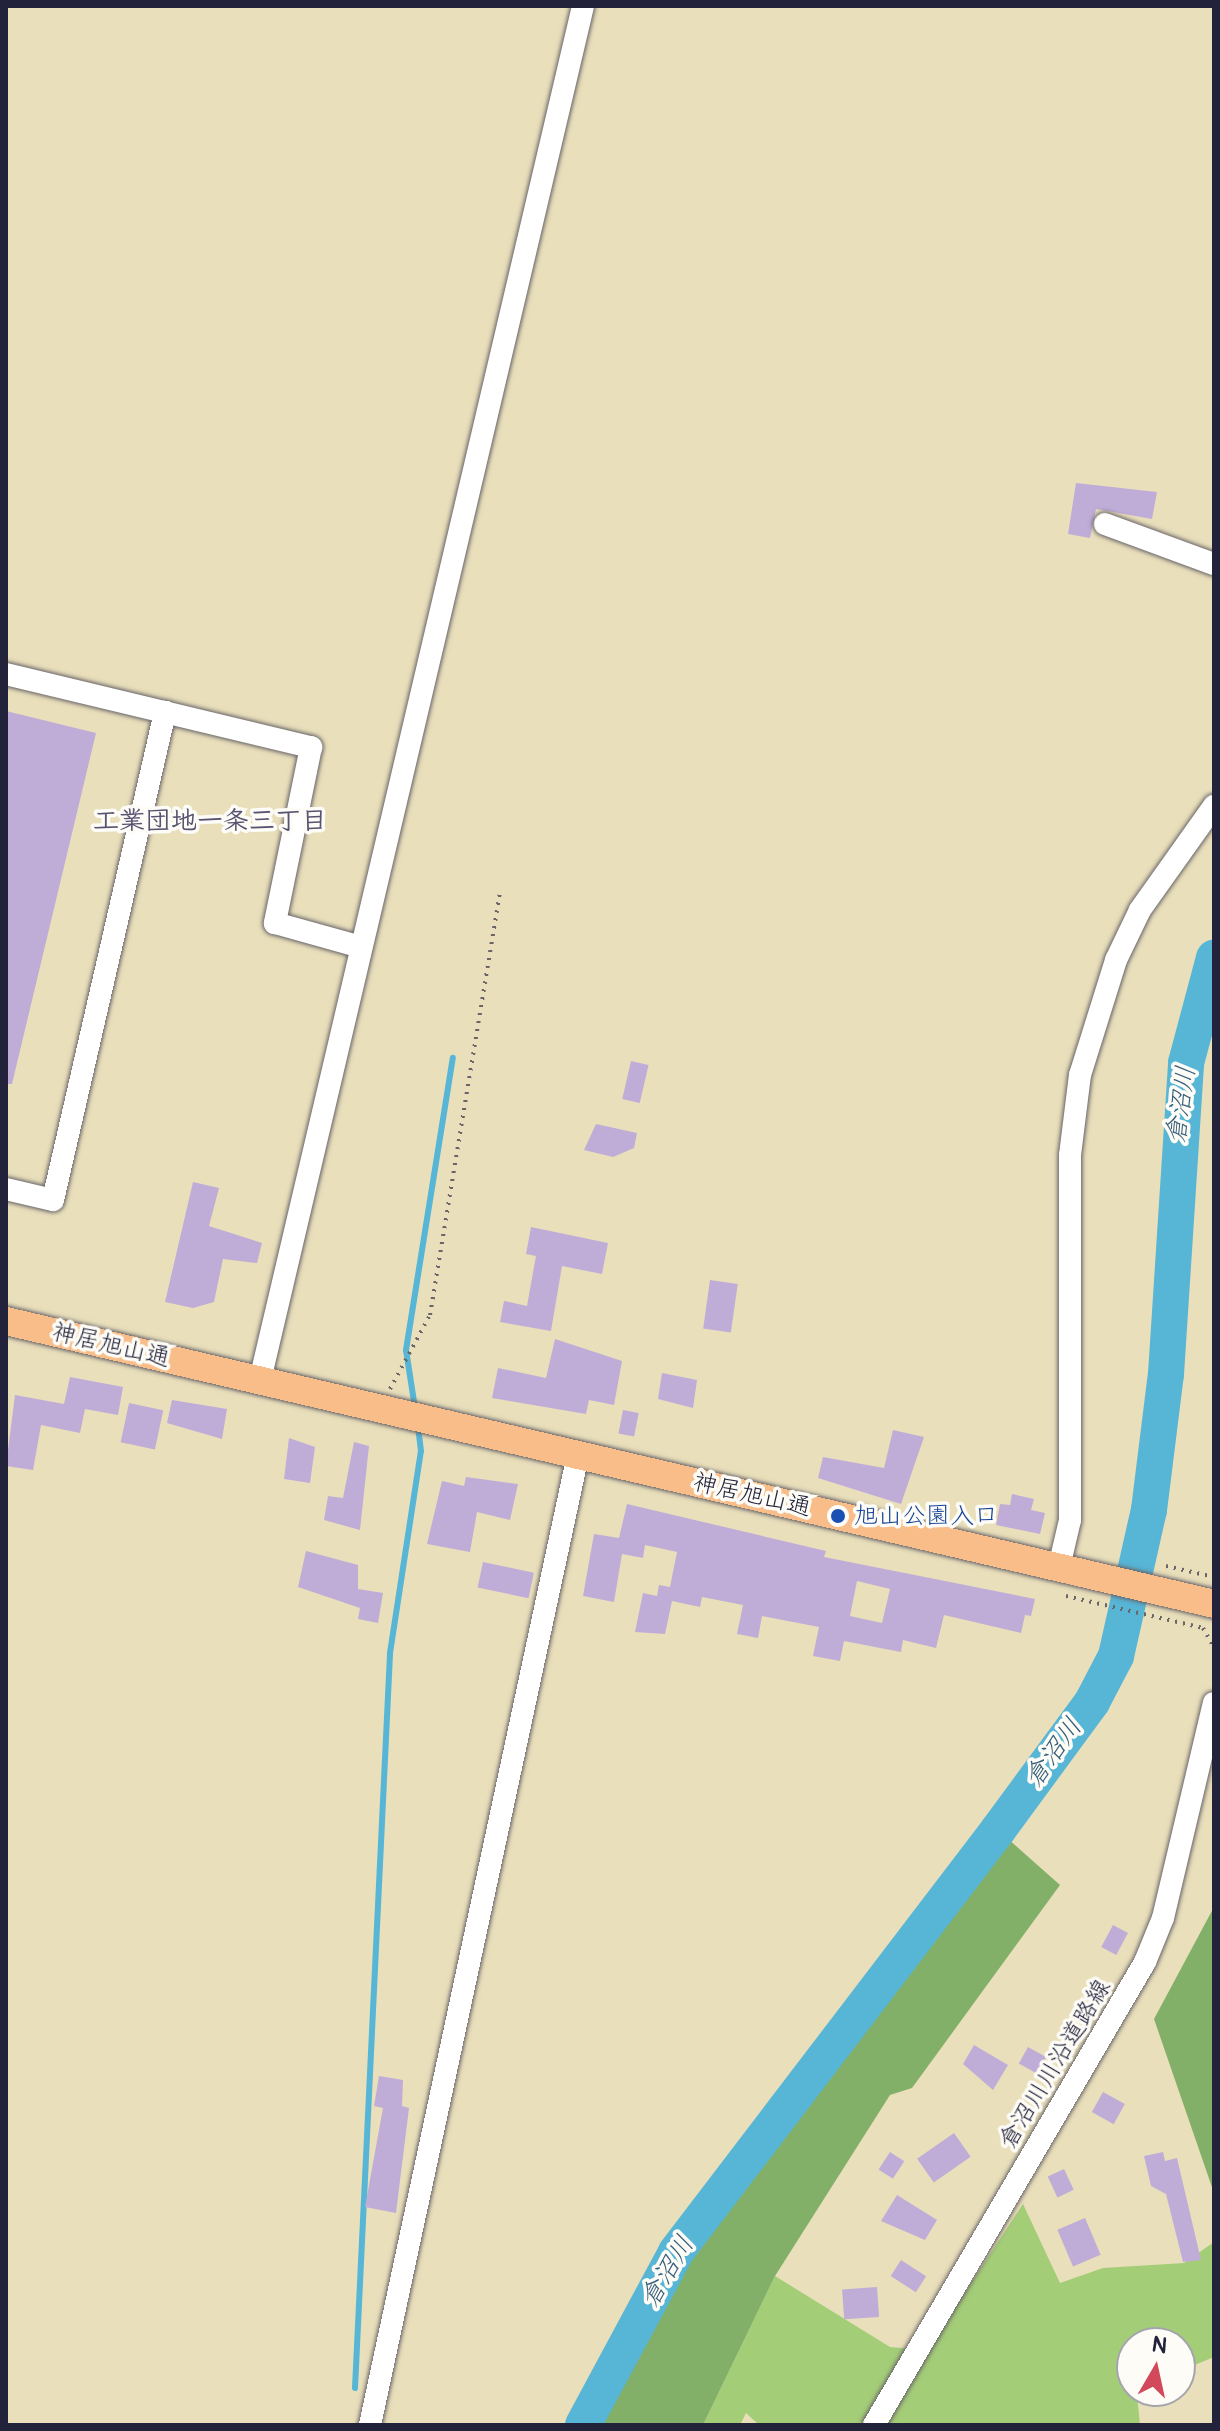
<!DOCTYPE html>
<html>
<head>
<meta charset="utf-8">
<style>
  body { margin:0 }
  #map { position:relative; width:1220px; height:2431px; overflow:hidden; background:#e9dfbb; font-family:Pangolin,"Klee One",sans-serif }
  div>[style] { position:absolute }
  .green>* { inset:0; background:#a4cd78 }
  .forest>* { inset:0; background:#83b068 }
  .stream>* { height:6px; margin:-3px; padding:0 3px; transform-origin:3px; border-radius:3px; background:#57b5d6 }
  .river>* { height:36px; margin:-18px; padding:0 18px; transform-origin:18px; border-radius:18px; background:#57b5d6 }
  .building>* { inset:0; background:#bfadd8; transform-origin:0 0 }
  .path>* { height:4px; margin-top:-2px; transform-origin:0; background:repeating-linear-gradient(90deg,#686468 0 2px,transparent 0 8px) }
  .roads { filter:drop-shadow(0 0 2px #686468) drop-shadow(0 0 2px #686468) }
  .minor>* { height:22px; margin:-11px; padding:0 11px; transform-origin:11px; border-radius:11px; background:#fff }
  .major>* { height:28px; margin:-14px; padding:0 14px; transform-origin:14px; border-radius:14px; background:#f8bd89 }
  .dots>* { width:22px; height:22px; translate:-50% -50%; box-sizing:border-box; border:4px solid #fdfcf7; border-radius:50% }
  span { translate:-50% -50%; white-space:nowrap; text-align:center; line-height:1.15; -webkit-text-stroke:7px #fdfcf7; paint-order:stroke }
  .street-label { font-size:24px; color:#22223b }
  .transit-label { font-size:24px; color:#164399 }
  .left { translate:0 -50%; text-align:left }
  .neighbourhood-label { font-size:26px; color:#595372; font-weight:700 }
  .water-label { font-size:26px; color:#375d79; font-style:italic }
  .frame { position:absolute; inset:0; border:8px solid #22223b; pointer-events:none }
  .north { position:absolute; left:1116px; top:2327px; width:80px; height:80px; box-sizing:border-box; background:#fdfcf7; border:2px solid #a5a5ac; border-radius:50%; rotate:9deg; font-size:22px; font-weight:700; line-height:32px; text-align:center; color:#22223b }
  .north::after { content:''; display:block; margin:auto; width:28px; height:36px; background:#d1495b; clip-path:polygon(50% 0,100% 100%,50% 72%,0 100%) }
</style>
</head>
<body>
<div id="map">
  <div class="green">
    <i style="clip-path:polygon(1023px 2204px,1060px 2283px,1103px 2268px,1184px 2263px,1214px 2242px,1214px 2357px,1180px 2371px,1180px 2343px,1132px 2343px,1140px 2425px,759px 2425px,746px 2413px,740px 2425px,703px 2425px,775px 2276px,890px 2347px,927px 2350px)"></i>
  </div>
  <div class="forest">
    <i style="clip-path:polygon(998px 1830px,1060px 1885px,912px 2088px,890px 2095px,775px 2276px,703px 2425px,583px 2425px,676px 2252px)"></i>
    <i style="clip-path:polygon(1214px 1907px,1214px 2193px,1154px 2019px)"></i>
  </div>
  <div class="stream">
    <i style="left:415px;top:1408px;width:59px;rotate:-98.8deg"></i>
    <i style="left:406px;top:1350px;width:296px;rotate:-80.9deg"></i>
    <i style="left:355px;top:2388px;width:736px;rotate:-87.27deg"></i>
    <i style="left:390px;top:1653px;width:204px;rotate:-81.3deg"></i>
    <i style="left:421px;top:1451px;width:24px;rotate:-97deg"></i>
  </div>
  <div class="river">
    <i style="left:583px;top:2425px;width:196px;rotate:-61.7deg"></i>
    <i style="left:676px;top:2252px;width:531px;rotate:-52.66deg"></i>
    <i style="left:998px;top:1830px;width:159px;rotate:-53.7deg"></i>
    <i style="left:1092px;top:1702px;width:52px;rotate:-62.4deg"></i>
    <i style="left:1116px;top:1656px;width:150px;rotate:-77.3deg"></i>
    <i style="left:1149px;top:1510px;width:137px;rotate:-82.9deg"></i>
    <i style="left:1166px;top:1374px;width:312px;rotate:-86.3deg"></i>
    <i style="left:1186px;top:1063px;width:109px;rotate:-75.1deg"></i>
  </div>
  <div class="building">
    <i style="clip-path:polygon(1076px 483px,1157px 492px,1152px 519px,1096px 509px,1090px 538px,1068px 534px)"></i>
    <i style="clip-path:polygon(6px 711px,96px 733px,12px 1084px,6px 1084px)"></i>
    <i style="left:631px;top:1061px;width:18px;height:39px;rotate:13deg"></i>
    <i style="clip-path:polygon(596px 1124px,637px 1133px,634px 1148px,613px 1157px,584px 1150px)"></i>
    <i style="clip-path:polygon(193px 1182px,219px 1188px,209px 1226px,262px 1243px,257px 1263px,223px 1259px,214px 1302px,193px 1308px,165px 1302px)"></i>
    <i style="clip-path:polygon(531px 1227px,608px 1243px,602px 1274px,562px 1266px,551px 1331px,500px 1322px,504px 1301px,527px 1306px,536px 1256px,526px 1254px)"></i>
    <i style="left:710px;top:1280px;width:28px;height:49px;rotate:8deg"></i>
    <i style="clip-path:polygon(555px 1339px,622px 1361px,614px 1405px,589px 1400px,586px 1414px,492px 1398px,498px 1368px,546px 1378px)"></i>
    <i style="clip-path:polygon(662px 1373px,697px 1380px,693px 1408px,658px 1399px)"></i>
    <i style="clip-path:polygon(70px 1377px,123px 1387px,118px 1415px,85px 1409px,80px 1433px,41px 1425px,33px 1470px,6px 1466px,15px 1395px,64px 1404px)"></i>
    <i style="clip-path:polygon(172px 1400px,227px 1409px,222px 1439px,167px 1423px)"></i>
    <i style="left:129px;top:1403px;width:35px;height:40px;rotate:12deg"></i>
    <i style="left:623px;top:1410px;width:16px;height:24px;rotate:11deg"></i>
    <i style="clip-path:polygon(893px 1430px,924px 1437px,901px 1504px,818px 1478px,823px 1457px,884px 1468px)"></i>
    <i style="clip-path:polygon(289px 1438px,315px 1447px,310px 1483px,284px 1479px)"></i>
    <i style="clip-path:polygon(354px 1442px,369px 1446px,360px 1530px,324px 1520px,328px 1496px,343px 1498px)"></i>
    <i style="clip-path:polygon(466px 1477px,518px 1484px,510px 1520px,477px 1512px,470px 1552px,427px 1544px,442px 1481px,464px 1486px)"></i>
    <i style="clip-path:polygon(1012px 1494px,1034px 1499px,1031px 1510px,1045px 1513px,1040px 1534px,996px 1525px,1000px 1504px,1010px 1505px)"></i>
    <i style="clip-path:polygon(evenodd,627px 1504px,826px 1551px,824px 1557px,1035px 1599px,1031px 1616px,1025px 1615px,1021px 1633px,944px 1615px,936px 1648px,903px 1640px,901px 1652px,844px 1641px,840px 1661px,813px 1656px,819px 1627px,762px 1616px,758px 1638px,737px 1634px,743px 1605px,702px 1597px,700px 1607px,672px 1601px,665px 1634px,635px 1632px,643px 1593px,657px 1596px,659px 1585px,670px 1587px,677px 1552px,645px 1545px,643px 1558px,622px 1554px,614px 1602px,583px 1596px,594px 1534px,619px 1538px,627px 1504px,857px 1581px,890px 1589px,882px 1623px,850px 1616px,857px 1581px)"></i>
    <i style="clip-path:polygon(306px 1551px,358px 1565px,358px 1589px,383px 1593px,378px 1623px,358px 1619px,360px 1608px,298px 1587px)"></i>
    <i style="left:483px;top:1562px;width:52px;height:26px;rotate:12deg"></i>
    <i style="left:1113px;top:1925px;width:17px;height:25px;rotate:28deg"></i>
    <i style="clip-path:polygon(974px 2045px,1008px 2065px,993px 2090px,963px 2064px)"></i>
    <i style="left:1028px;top:2047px;width:21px;height:19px;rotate:29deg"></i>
    <i style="clip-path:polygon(379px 2076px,403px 2080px,402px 2106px,409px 2108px,396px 2213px,365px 2207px,383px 2108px,374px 2106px)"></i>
    <i style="left:1103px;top:2092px;width:25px;height:23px;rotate:29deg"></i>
    <i style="left:954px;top:2133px;width:29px;height:45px;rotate:55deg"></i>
    <i style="left:890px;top:2152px;width:17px;height:21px;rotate:33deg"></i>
    <i style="clip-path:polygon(1163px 2152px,1165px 2161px,1177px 2158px,1201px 2260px,1183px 2262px,1166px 2194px,1151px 2186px,1144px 2156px)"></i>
    <i style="left:1064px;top:2169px;width:23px;height:18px;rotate:65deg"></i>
    <i style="clip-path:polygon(897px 2195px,937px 2220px,925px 2240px,881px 2221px)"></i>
    <i style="left:1085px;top:2218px;width:40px;height:30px;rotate:67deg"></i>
    <i style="left:901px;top:2260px;width:30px;height:19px;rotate:33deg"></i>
    <i style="left:877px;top:2287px;width:30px;height:35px;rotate:86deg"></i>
  </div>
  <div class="path">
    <i style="left:390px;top:1389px;width:84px;rotate:-61.6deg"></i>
    <i style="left:430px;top:1315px;width:429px;rotate:-80.6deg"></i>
    <i style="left:1166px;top:1566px;width:49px;rotate:12.9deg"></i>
    <i style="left:1066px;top:1596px;width:141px;rotate:13.1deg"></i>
    <i style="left:1203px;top:1628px;width:23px;rotate:61deg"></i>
  </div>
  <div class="roads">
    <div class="minor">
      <i style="left:1105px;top:524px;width:116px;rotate:20.2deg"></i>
      <i style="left:6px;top:674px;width:314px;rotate:13.5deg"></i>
      <i style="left:311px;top:747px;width:180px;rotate:101.6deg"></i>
      <i style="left:275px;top:923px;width:89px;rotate:15.6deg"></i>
      <i style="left:6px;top:1189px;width:48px;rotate:13.2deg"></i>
      <i style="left:53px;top:1200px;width:501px;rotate:-77.07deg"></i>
      <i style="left:260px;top:1380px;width:1411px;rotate:-76.77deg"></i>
      <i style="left:1059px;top:1567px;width:48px;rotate:-76.8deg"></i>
      <i style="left:1070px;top:1520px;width:365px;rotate:-90deg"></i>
      <i style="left:1070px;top:1155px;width:81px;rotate:-82.9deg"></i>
      <i style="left:1080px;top:1075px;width:121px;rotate:-72.6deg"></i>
      <i style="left:1116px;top:960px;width:55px;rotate:-64.4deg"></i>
      <i style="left:1140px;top:910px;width:128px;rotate:-54.6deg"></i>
      <i style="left:370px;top:2425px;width:992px;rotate:-77.9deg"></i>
      <i style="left:874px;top:2425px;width:536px;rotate:-59.66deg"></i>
      <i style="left:1145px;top:1962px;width:48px;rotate:-67.8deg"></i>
      <i style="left:1163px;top:1918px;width:221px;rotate:-76.7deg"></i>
    </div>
    <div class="major">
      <i style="left:6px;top:1321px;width:1241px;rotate:13.18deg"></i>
    </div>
  </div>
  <div class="dots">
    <i style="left:838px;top:1516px;background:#1a4fb4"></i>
  </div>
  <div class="street-label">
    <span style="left:111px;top:1345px;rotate:13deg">神居旭山通</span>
    <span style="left:752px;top:1495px;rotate:13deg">神居旭山通</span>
    <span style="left:1055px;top:2064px;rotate:-59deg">倉沼川川沿道路線</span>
  </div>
  <div class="transit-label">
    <span class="left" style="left:854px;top:1516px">旭山公園入口</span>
  </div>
  <div class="neighbourhood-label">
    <span style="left:210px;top:822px">工業団地一条三丁目</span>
  </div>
  <div class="water-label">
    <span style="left:1182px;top:1105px;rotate:-82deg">倉沼川</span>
    <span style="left:1054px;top:1753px;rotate:-54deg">倉沼川</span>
    <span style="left:668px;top:2272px;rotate:-59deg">倉沼川</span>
  </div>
  <div class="frame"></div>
  <div class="north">N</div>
</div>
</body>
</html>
